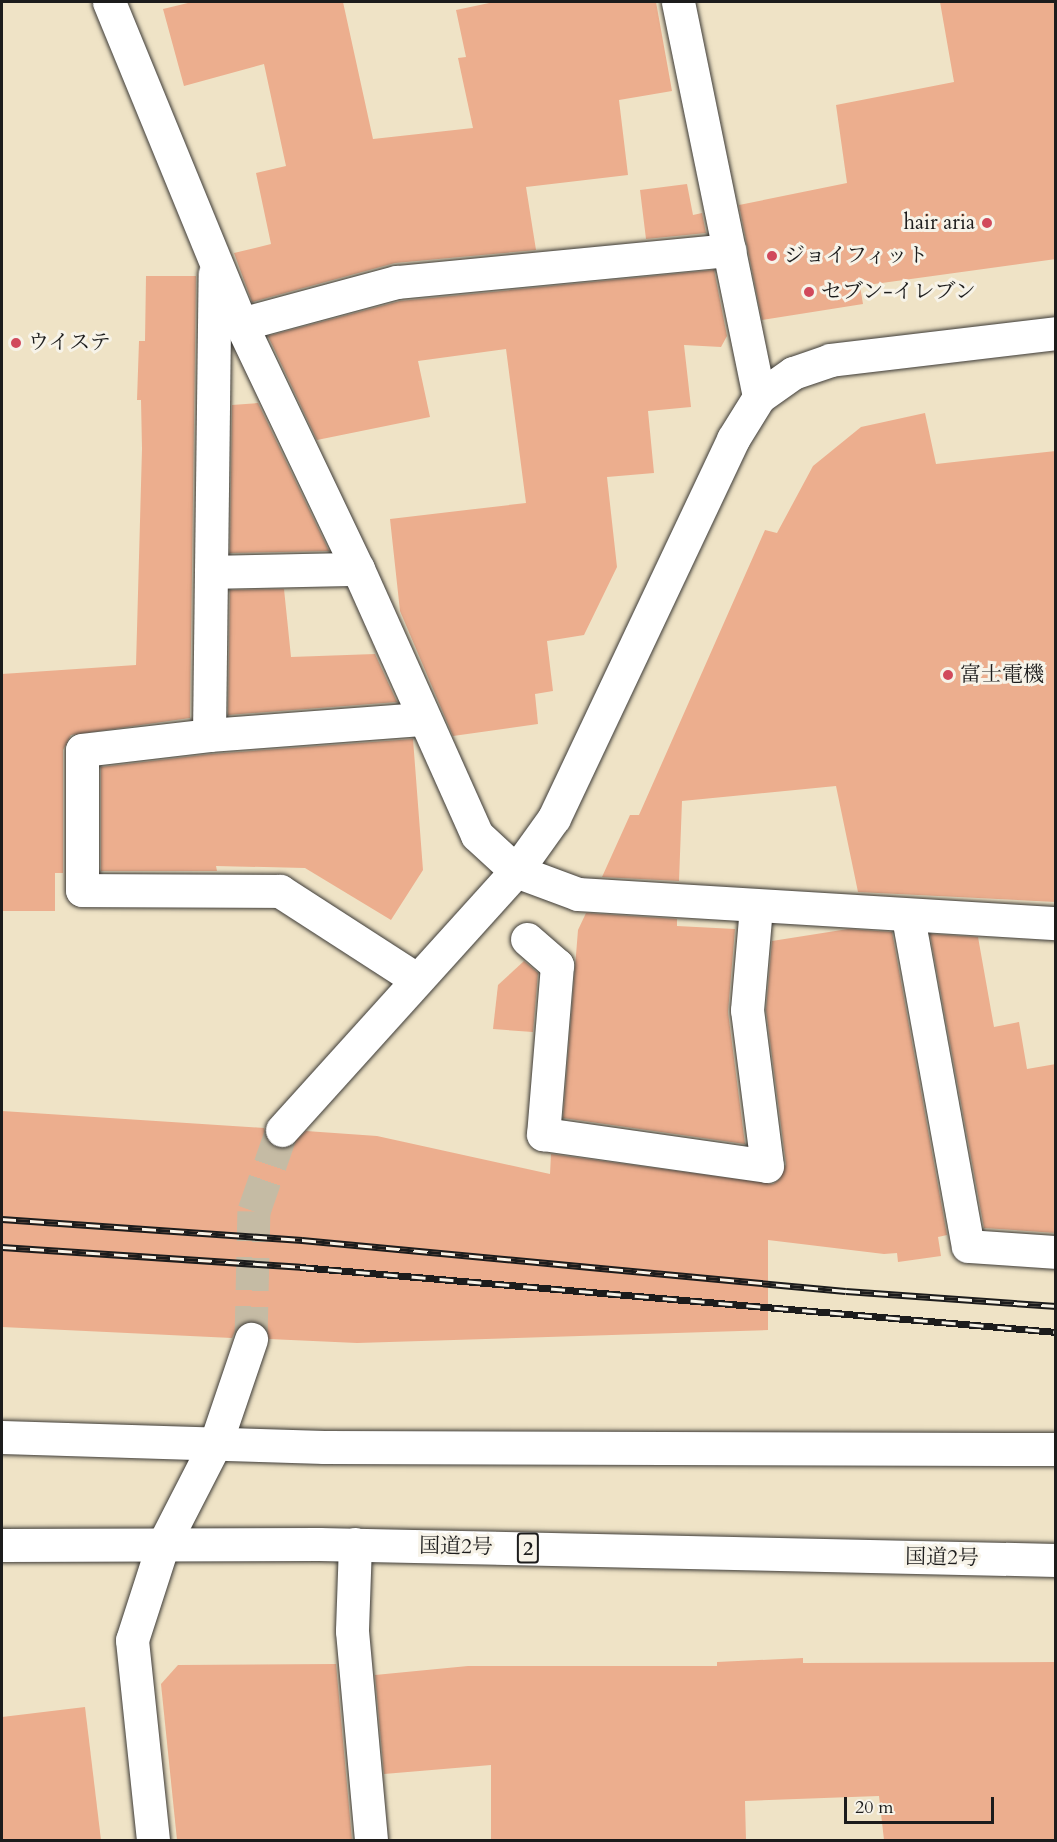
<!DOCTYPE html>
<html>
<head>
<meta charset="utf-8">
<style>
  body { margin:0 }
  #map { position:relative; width:1057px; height:1842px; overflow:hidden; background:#efe3c6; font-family:Cardo,"Noto Serif JP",serif }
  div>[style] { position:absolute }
  .building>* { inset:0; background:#ecae8e }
  .minor-tunnel>* { height:33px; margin-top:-16.5px; transform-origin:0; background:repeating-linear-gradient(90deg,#c5bba4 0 33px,transparent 0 49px) }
  .roads { filter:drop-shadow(0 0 2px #3c3a36) drop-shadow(0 0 2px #3c3a36) }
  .minor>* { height:33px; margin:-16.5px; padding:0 16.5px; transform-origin:16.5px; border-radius:16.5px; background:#fff }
  .highway>* { height:33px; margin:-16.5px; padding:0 16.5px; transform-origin:16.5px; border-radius:16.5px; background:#fff }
  .rail>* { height:7px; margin-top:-3.5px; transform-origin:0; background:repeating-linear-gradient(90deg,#f7f3e8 0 14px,#1c1c1c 0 28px); box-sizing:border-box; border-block:2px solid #1c1c1c }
  .dots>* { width:16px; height:16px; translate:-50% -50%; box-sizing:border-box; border:3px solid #f7f3e8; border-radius:50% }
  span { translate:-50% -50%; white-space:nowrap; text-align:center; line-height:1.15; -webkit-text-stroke:6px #f7f3e8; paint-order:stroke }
  .shield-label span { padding:2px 4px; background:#f7f3e8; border:2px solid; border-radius:4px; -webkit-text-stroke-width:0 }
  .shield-label { font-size:20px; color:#1c1c1c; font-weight:700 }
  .poi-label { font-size:21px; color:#1c1c1c }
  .right { translate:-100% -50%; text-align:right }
  .left { translate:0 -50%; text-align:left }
  .street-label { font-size:21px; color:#1c1c1c }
  .frame { position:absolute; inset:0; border:3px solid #1c1c1c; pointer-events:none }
  .scale { position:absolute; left:844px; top:1797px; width:150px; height:27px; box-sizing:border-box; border:3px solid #1c1c1c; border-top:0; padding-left:8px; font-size:18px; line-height:21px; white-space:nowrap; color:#1c1c1c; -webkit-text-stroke:4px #f7f3e8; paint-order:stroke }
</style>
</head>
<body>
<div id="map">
  <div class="building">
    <i style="clip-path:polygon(192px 2px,343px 2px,373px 139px,473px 128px,458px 58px,466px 57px,456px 10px,494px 2px,656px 2px,672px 91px,619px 100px,628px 175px,526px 187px,536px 250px,395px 263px,252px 302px,234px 253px,271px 244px,256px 173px,286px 166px,264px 64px,184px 86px,163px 9px)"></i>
    <i style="clip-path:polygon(940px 2px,1056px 2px,1056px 259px,860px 286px,863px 304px,762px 320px,739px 205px,847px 183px,836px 105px,954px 82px)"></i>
    <i style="clip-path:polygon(687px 184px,693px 215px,702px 213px,706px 233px,646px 239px,640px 190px)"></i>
    <i style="clip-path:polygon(714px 270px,727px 336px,721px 347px,684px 345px,691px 407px,648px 411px,654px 473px,607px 477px,617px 567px,584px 635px,547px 641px,553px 691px,535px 694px,538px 724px,453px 736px,400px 611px,390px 519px,526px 503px,506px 349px,418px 361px,430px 417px,317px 440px,268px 336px,400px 301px)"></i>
    <i style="clip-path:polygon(146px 276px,196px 276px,190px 718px,71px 735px,63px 750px,63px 873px,55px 873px,55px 911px,2px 911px,2px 674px,136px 665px,142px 449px,141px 400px,137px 400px,139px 341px,145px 341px)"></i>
    <i style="clip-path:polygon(258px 403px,329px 551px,230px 553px,232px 405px)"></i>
    <i style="clip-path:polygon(925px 413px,936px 464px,1056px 451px,1056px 902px,858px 892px,836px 786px,682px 801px,679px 881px,602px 877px,630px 815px,639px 815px,765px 530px,777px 533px,813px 466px,861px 427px)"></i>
    <i style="clip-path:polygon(284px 589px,291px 657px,375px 654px,397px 702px,228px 715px,230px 590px)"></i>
    <i style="clip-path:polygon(413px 739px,423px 870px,391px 920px,305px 868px,216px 866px,217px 871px,101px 871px,101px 767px,211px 754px)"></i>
    <i style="clip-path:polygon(586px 913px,677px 919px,677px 926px,735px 929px,728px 1012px,745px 1144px,563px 1118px,578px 930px)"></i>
    <i style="clip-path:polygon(848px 929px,892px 932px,947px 1235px,938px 1237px,941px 1256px,898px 1262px,897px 1253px,884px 1254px,768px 1240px,768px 1330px,357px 1343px,269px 1339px,265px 1326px,248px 1321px,238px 1325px,232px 1338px,2px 1327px,2px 1111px,264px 1128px,269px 1143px,279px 1148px,288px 1148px,306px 1131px,377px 1136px,550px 1174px,551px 1154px,773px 1184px,780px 1179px,786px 1164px,766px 1010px,772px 941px)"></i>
    <i style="clip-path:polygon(930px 934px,978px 937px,994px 1027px,1019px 1022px,1027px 1069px,1056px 1064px,1056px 1233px,984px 1228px)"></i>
    <i style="clip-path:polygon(524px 961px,538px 973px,533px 1032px,493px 1029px,498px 985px)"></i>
    <i style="clip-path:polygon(803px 1658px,803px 1663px,1056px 1662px,1056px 1840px,884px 1840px,879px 1796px,745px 1801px,746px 1840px,491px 1840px,491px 1765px,384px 1774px,375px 1675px,468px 1666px,717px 1666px,717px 1662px)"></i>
    <i style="clip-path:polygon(336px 1664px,352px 1840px,177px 1840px,161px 1684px,178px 1665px)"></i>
    <i style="clip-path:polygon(85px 1707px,101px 1840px,2px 1840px,2px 1717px)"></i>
  </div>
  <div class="minor-tunnel">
    <i style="left:251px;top:1339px;width:128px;rotate:-88.7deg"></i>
    <i style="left:254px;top:1211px;width:86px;rotate:-70.9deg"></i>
  </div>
  <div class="roads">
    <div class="minor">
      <i style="left:109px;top:2px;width:348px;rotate:67.7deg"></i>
      <i style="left:241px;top:324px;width:272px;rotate:64.5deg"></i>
      <i style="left:358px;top:569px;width:291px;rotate:65.9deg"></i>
      <i style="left:477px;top:835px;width:53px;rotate:42.7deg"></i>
      <i style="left:516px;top:871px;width:66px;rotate:20.4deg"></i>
      <i style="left:578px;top:894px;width:479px;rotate:3.5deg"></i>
      <i style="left:678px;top:2px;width:403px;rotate:78.4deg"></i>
      <i style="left:241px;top:324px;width:162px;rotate:-15.1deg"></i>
      <i style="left:397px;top:282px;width:334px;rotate:-5.5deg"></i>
      <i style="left:211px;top:572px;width:147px;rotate:-1.2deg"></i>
      <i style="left:209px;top:735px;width:461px;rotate:-89.3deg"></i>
      <i style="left:908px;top:917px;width:334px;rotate:79.7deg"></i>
      <i style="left:968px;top:1246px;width:88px;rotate:3.9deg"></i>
      <i style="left:527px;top:939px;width:40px;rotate:41deg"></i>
      <i style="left:557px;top:965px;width:170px;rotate:94.7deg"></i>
      <i style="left:543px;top:1134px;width:226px;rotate:8.1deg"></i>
      <i style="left:767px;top:1166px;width:157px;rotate:-97.3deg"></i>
      <i style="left:747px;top:1010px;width:103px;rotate:-85deg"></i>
      <i style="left:416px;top:979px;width:162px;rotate:-147.1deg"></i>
      <i style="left:280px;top:891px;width:198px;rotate:-179.7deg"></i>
      <i style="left:82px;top:890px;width:140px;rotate:-90deg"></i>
      <i style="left:82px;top:750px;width:128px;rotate:-6.7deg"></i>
      <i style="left:209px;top:735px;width:216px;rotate:-4.3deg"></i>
      <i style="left:282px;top:1130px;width:349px;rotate:-47.9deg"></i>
      <i style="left:516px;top:871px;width:65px;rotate:-54.4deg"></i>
      <i style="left:554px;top:818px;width:419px;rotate:-64.7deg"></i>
      <i style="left:733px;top:439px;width:49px;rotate:-58.2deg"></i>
      <i style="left:759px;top:397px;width:42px;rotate:-35.2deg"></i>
      <i style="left:793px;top:373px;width:39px;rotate:-19deg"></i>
      <i style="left:830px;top:360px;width:228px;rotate:-6.8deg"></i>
      <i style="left:355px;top:1544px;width:87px;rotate:92deg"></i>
      <i style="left:352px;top:1631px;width:210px;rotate:84.8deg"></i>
      <i style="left:153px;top:1840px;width:201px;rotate:-96deg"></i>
      <i style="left:132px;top:1640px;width:98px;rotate:-72.1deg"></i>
      <i style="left:162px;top:1547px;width:118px;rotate:-62.8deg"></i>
      <i style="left:216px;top:1442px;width:109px;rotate:-71.2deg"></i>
    </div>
    <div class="highway">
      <i style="left:2px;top:1437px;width:322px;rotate:1.8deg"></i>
      <i style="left:324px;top:1447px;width:732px;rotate:0.16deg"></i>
      <i style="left:2px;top:1545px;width:317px;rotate:-0.2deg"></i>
      <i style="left:319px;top:1544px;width:737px;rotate:1.24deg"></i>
    </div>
  </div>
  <div class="rail">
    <i style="left:2px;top:1219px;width:301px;rotate:4deg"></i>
    <i style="left:302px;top:1240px;width:546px;rotate:5.36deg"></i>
    <i style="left:846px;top:1291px;width:211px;rotate:4.1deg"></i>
    <i style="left:2px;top:1247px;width:299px;rotate:3.8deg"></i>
    <i style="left:300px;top:1267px;width:759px;rotate:4.91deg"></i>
  </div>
  <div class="dots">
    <i style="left:987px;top:223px;background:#d1495b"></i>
    <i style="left:772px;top:256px;background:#d1495b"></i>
    <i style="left:809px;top:292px;background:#d1495b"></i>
    <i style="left:16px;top:343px;background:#d1495b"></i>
    <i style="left:948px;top:675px;background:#d1495b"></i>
  </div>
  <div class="shield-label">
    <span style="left:528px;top:1548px">2</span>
  </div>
  <div class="poi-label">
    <span class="right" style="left:975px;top:223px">hair aria</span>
    <span class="left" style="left:784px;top:256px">ジョイフィット</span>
    <span class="left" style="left:821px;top:292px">セブン-イレブン</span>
    <span class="left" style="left:28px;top:343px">ウイステ</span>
    <span class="left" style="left:960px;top:675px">富士電機</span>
  </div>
  <div class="street-label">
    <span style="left:456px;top:1547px;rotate:1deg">国道2号</span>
    <span style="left:942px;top:1558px;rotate:1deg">国道2号</span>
  </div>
  <div class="frame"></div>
  <div class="scale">20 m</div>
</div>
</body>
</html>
